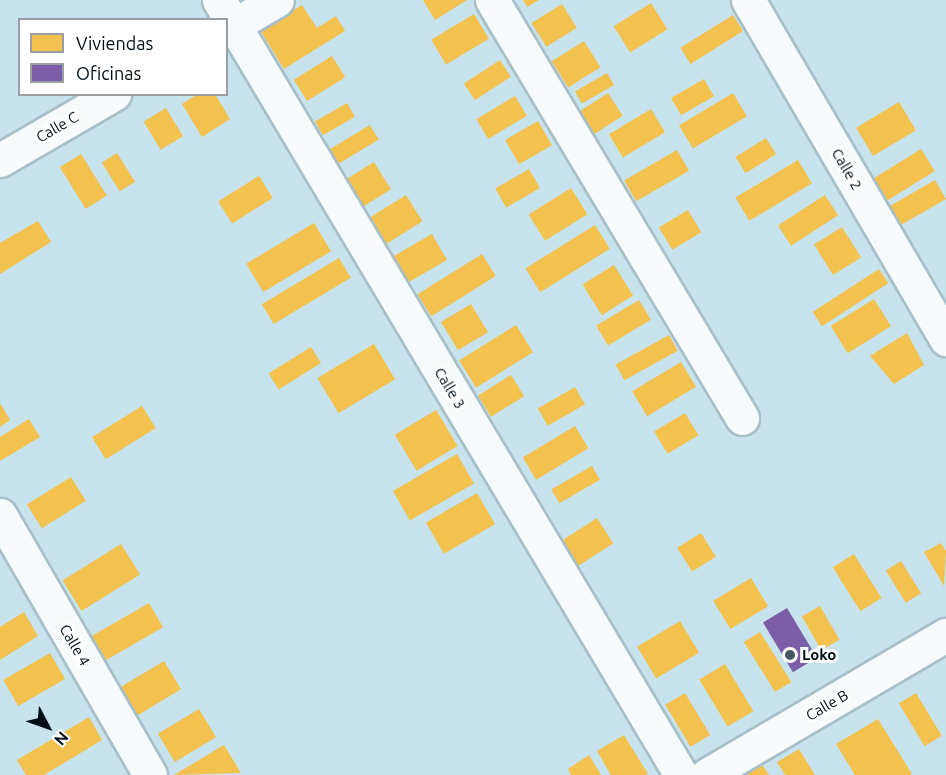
<!DOCTYPE html>
<style>
body{margin:0}
#map{position:relative;width:946px;height:775px;overflow:hidden;background:#c7e3ee;font-family:Ubuntu,sans-serif}
div>[style]{position:absolute}
[style*='--x']{left:calc(var(--x)*1px);top:calc(var(--y)*1px);width:calc(var(--w)*1px);rotate:calc(var(--a)*1deg)}
.homes>*{inset:0;background:#f2c14e;transform-origin:0 0}
.offices>*{inset:0;background:#7b5ea7;transform-origin:0 0}
.roads{filter:drop-shadow(2px 0 #a7bfc8) drop-shadow(-2px 0 #a7bfc8) drop-shadow(0 2px #a7bfc8) drop-shadow(0 -2px #a7bfc8)}
.street>*{height:33px;margin:-16.5px;padding:0 16.5px;transform-origin:16.5px;border-radius:16.5px;background:#f7fbfc}
.secondary>*{height:33px;margin:-16.5px;padding:0 16.5px;transform-origin:16.5px;border-radius:16.5px;background:#f7fbfc}
.dots>*{width:16px;height:16px;translate:-50% -50%;box-sizing:border-box;border:3px solid #fff;border-radius:50%}
span{translate:-50% -50%;white-space:nowrap;text-align:center;line-height:1.15;-webkit-text-stroke:6px #fff;paint-order:stroke}
.street-label{font-size:15px;color:#000e17}
.poi-label{font-size:15px;color:#000e17;font-weight:700}
.left{translate:0 -50%;text-align:left}
.legend{position:absolute;left:18px;top:18px;width:210px;height:78px;box-sizing:border-box;background:#fff;border:2px solid #999fa2;margin:0;padding:8px 10px;list-style:none;font-size:18px;color:#000e17}
.legend li{display:flex;align-items:center;gap:12px;height:30px}
.legend b{width:30px;border:2px solid #999fa2}
.north{position:absolute;left:18px;top:697px;width:60px;height:60px;-webkit-text-stroke:4px #fff;paint-order:stroke;rotate:131deg;font-size:16px;font-weight:700;line-height:24px;text-align:center;color:#000e17}
.north::after{content:'';display:block;margin:auto;width:21px;height:27px;background:#000e17;clip-path:polygon(50% 0,100% 100%,50% 72%,0 100%)}
</style>
<div id="map">
<div class="homes">
<i style="clip-path:polygon(423px 0,467px 0,435px 20px)"></i>
<i style="clip-path:polygon(523px 0,539px 0,527px 7px)"></i>
<i style="left:651px;top:3px;width:31px;height:44px;rotate:58deg"></i>
<i style="left:562px;top:4px;width:28px;height:36px;rotate:58deg"></i>
<i style="clip-path:polygon(302px 5px,317px 28px,336px 16px,345px 31px,284px 69px,260px 30px)"></i>
<i style="left:474px;top:14px;width:29px;height:50px;rotate:59deg"></i>
<i style="left:733px;top:15px;width:19px;height:62px;rotate:58deg"></i>
<i style="left:584px;top:41px;width:31px;height:38px;rotate:58deg"></i>
<i style="left:332px;top:56px;width:25px;height:45px;rotate:58deg"></i>
<i style="left:500px;top:60px;width:20px;height:43px;rotate:57deg"></i>
<i style="left:607px;top:73px;width:14px;height:37px;rotate:60deg"></i>
<i style="left:704px;top:79px;width:20px;height:38px;rotate:60deg"></i>
<i style="left:608px;top:93px;width:27px;height:36px;rotate:57deg"></i>
<i style="left:733px;top:93px;width:27px;height:63px;rotate:59deg"></i>
<i style="clip-path:polygon(198px 94px,215px 94px,230px 119px,202px 137px,182px 104px)"></i>
<i style="left:515px;top:96px;width:23px;height:45px;rotate:59deg"></i>
<i style="left:899px;top:102px;width:33px;height:50px;rotate:59deg"></i>
<i style="left:347px;top:103px;width:16px;height:37px;rotate:60deg"></i>
<i style="left:166px;top:108px;width:33px;height:26px;rotate:59deg"></i>
<i style="left:651px;top:109px;width:27px;height:49px;rotate:59deg"></i>
<i style="left:538px;top:121px;width:28px;height:38px;rotate:60deg"></i>
<i style="left:370px;top:125px;width:17px;height:47px;rotate:59deg"></i>
<i style="left:766px;top:138px;width:19px;height:36px;rotate:58deg"></i>
<i style="left:921px;top:149px;width:26px;height:61px;rotate:58deg"></i>
<i style="left:677px;top:150px;width:24px;height:61px;rotate:60deg"></i>
<i style="left:117px;top:153px;width:34px;height:18px;rotate:58deg"></i>
<i style="left:81px;top:154px;width:49px;height:25px;rotate:58deg"></i>
<i style="left:798px;top:160px;width:27px;height:73px;rotate:59deg"></i>
<i style="left:374px;top:162px;width:32px;height:34px;rotate:58deg"></i>
<i style="left:529px;top:169px;width:22px;height:39px;rotate:60deg"></i>
<i style="left:259px;top:176px;width:26px;height:48px;rotate:58deg"></i>
<i style="left:935px;top:180px;width:22px;height:55px;rotate:60deg"></i>
<i style="left:571px;top:188px;width:31px;height:50px;rotate:58deg"></i>
<i style="left:406px;top:195px;width:31px;height:45px;rotate:58deg"></i>
<i style="left:825px;top:195px;width:24px;height:56px;rotate:57deg"></i>
<i style="left:688px;top:210px;width:26px;height:34px;rotate:59deg"></i>
<i style="clip-path:polygon(38px 221px,51px 242px,0 274px,0 243px)"></i>
<i style="left:314px;top:223px;width:33px;height:79px;rotate:59deg"></i>
<i style="left:595px;top:225px;width:28px;height:82px;rotate:58deg"></i>
<i style="left:842px;top:227px;width:36px;height:33px;rotate:58deg"></i>
<i style="left:432px;top:234px;width:30px;height:46px;rotate:60deg"></i>
<i style="left:482px;top:254px;width:26px;height:76px;rotate:58deg"></i>
<i style="left:339px;top:258px;width:23px;height:90px;rotate:59deg"></i>
<i style="left:614px;top:265px;width:36px;height:37px;rotate:58deg"></i>
<i style="left:879px;top:269px;width:17px;height:79px;rotate:57deg"></i>
<i style="left:874px;top:299px;width:32px;height:51px;rotate:58deg"></i>
<i style="left:639px;top:300px;width:23px;height:50px;rotate:59deg"></i>
<i style="left:471px;top:304px;width:33px;height:35px;rotate:59deg"></i>
<i style="left:516px;top:325px;width:32px;height:67px;rotate:58deg"></i>
<i style="clip-path:polygon(907px 333px,924px 365px,894px 384px,870px 356px)"></i>
<i style="left:669px;top:335px;width:18px;height:61px;rotate:61deg"></i>
<i style="left:374px;top:344px;width:41px;height:66px;rotate:59deg"></i>
<i style="left:311px;top:347px;width:19px;height:50px;rotate:58deg"></i>
<i style="left:681px;top:362px;width:29px;height:57px;rotate:59deg"></i>
<i style="left:511px;top:375px;width:25px;height:39px;rotate:58deg"></i>
<i style="left:575px;top:387px;width:20px;height:43px;rotate:60deg"></i>
<i style="clip-path:polygon(0 403px,10px 420px,0 427px)"></i>
<i style="left:142px;top:406px;width:26px;height:59px;rotate:58deg"></i>
<i style="left:436px;top:410px;width:42px;height:48px;rotate:59deg"></i>
<i style="left:685px;top:413px;width:26px;height:36px;rotate:59deg"></i>
<i style="clip-path:polygon(29px 419px,40px 437px,0 461px,0 437px)"></i>
<i style="left:575px;top:426px;width:26px;height:61px;rotate:59deg"></i>
<i style="left:457px;top:454px;width:34px;height:74px;rotate:60deg"></i>
<i style="left:592px;top:466px;width:16px;height:47px;rotate:60deg"></i>
<i style="left:71px;top:477px;width:28px;height:52px;rotate:58deg"></i>
<i style="left:477px;top:493px;width:36px;height:59px;rotate:60deg"></i>
<i style="left:597px;top:518px;width:30px;height:42px;rotate:57deg"></i>
<i style="left:701px;top:533px;width:28px;height:28px;rotate:58deg"></i>
<i style="clip-path:polygon(941px 543px,946px 551px,944px 586px,924px 552px)"></i>
<i style="left:121px;top:544px;width:36px;height:69px;rotate:58deg"></i>
<i style="left:854px;top:554px;width:52px;height:25px;rotate:58deg"></i>
<i style="left:901px;top:561px;width:38px;height:18px;rotate:58deg"></i>
<i style="left:751px;top:578px;width:33px;height:44px;rotate:59deg"></i>
<i style="left:149px;top:603px;width:28px;height:66px;rotate:60deg"></i>
<i style="left:820px;top:606px;width:39px;height:21px;rotate:60deg"></i>
<i style="clip-path:polygon(24px 612px,38px 636px,0 660px,0 627px)"></i>
<i style="left:680px;top:621px;width:37px;height:50px;rotate:59deg"></i>
<i style="left:760px;top:632px;width:59px;height:19px;rotate:58deg"></i>
<i style="left:50px;top:653px;width:30px;height:54px;rotate:60deg"></i>
<i style="left:164px;top:661px;width:33px;height:52px;rotate:59deg"></i>
<i style="left:725px;top:664px;width:55px;height:30px;rotate:59deg"></i>
<i style="left:685px;top:693px;width:49px;height:23px;rotate:59deg"></i>
<i style="left:916px;top:693px;width:50px;height:20px;rotate:59deg"></i>
<i style="left:199px;top:709px;width:33px;height:48px;rotate:59deg"></i>
<i style="clip-path:polygon(89px 717px,102px 740px,44px 775px,26px 775px,17px 760px)"></i>
<i style="clip-path:polygon(878px 719px,912px 774px,910px 775px,855px 775px,836px 744px)"></i>
<i style="clip-path:polygon(624px 735px,648px 774px,645px 775px,611px 775px,597px 751px)"></i>
<i style="clip-path:polygon(224px 745px,241px 773px,174px 775px)"></i>
<i style="clip-path:polygon(799px 749px,815px 775px,785px 775px,777px 762px)"></i>
<i style="clip-path:polygon(589px 755px,601px 775px,571px 775px,568px 769px)"></i>
<i style="clip-path:polygon(761px 763px,769px 775px,742px 775px)"></i>
</div>
<div class="offices">
<i style="left:787px;top:608px;width:58px;height:28px;rotate:59deg"></i>
</div>
<div class="roads">
<div class="street">
<i style="--x:219;--y:0;--w:902;--a:59.2"></i>
<i style="--x:492;--y:0;--w:487;--a:59.1"></i>
<i style="--x:748;--y:0;--w:393;--a:59.7"></i>
<i style="--x:226;--y:30;--w:59;--a:-30.5"></i>
<i style="--x:0;--y:160;--w:132;--a:-30.1"></i>
<i style="--x:0;--y:515;--w:300;--a:60"></i>
</div>
<div class="secondary">
<i style="--x:707;--y:775;--w:277;--a:-30.4"></i>
</div>
</div>
<div class="dots">
<i style="left:790px;top:655px;background:#465962"></i>
</div>
<div class="street-label">
<span style="left:57px;top:127px;rotate:-30deg">Calle C</span>
<span style="left:847px;top:169px;rotate:60deg">Calle 2</span>
<span style="left:450px;top:388px;rotate:59deg">Calle 3</span>
<span style="left:75px;top:645px;rotate:60deg">Calle 4</span>
<span style="left:827px;top:705px;rotate:-30deg">Calle B</span>
</div>
<div class="poi-label">
<span class="left" style="left:802px;top:655px">Loko</span>
</div>
<ul class="legend">
<li><b style="height:16px;background:#f2c14e"></b>Viviendas</li>
<li><b style="height:16px;background:#7b5ea7"></b>Oficinas</li>
</ul>
<div class="north">N</div>
</div>
